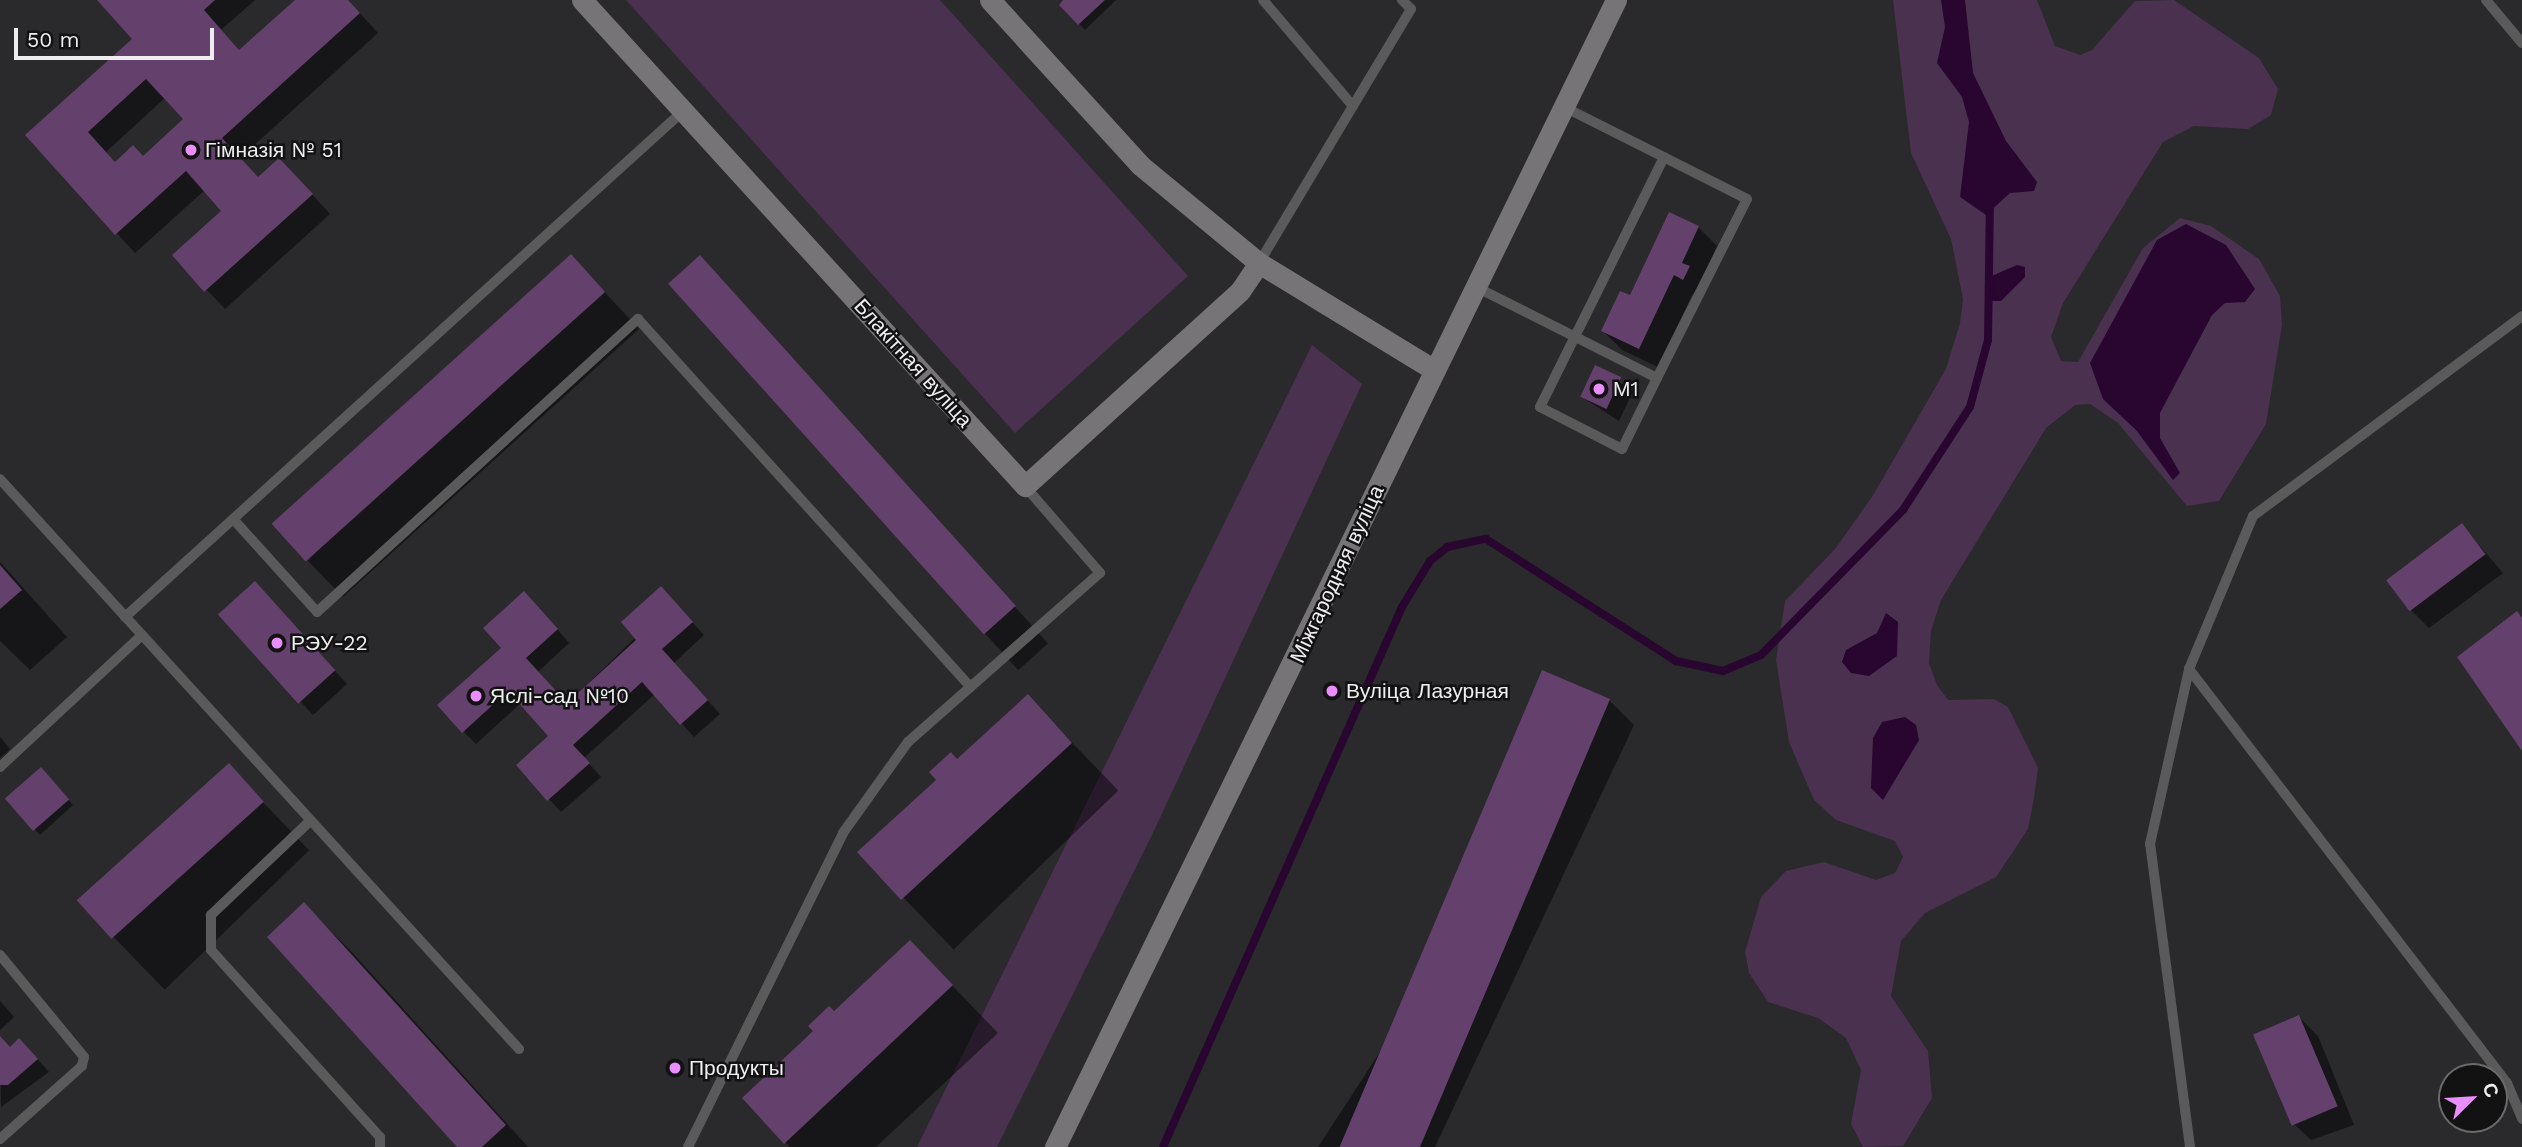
<!DOCTYPE html>
<meta charset="utf-8">
<style>
body{margin:0}
#map{position:relative;width:2522px;height:1147px;overflow:hidden;background:#2a292b;font-family:"Work Sans",sans-serif}
div>[style]{position:absolute}
[style*='--x']{left:calc(var(--x)*1px);top:calc(var(--y)*1px);width:calc(var(--w)*1px);rotate:calc(var(--a)*1deg)}
.green>*{inset:0;background:#4a3150}
.water>*{inset:0;background:#280630}
.shadow>*{inset:0;background:#0007;transform-origin:0 0}
.stream>*{height:8px;margin:-4px;padding:0 4px;transform-origin:4px;border-radius:4px;background:#280630}
.building>*{inset:0;background:#64406d;transform-origin:0 0}
.lane>*{height:10px;margin:-5px;padding:0 5px;transform-origin:5px;border-radius:5px;background:#5b5a5b}
.secondary>*{height:21px;margin:-10.5px;padding:0 10.5px;transform-origin:10.5px;border-radius:10.5px;background:#767476}
.dots>*{width:19px;height:19px;translate:-50% -50%;box-sizing:border-box;border:4px solid #131213;border-radius:50%}
span{translate:-50% -50%;white-space:nowrap;text-align:center;line-height:1.15;-webkit-text-stroke:5px #131213;paint-order:stroke}
.poi-label{font-size:21px;color:#eeedef}
.left{translate:0 -50%;text-align:left}
.street-label{font-size:21px;color:#eeedef}
.north{position:absolute;left:2438px;top:1063px;width:70px;height:70px;box-sizing:border-box;background:#131213;border:2px solid #6b6a6b;border-radius:50%;rotate:66deg;font-size:19px;font-weight:700;line-height:28px;text-align:center;color:#eeedef}
.north::after{content:'';display:block;margin:auto;width:24px;height:32px;background:#e88eff;clip-path:polygon(50% 0,100% 100%,50% 72%,0 100%)}
.scale{position:absolute;left:14px;top:28px;width:200px;height:32px;box-sizing:border-box;border:4px solid #eeedef;border-top:0;padding-left:9px;font-size:21px;line-height:24px;white-space:nowrap;color:#eeedef;-webkit-text-stroke:5px #131213;paint-order:stroke}
</style>
<div id="map">
<div class="green">
<i style="clip-path:polygon(626px 0,940px 0,1188px 276px,1015px 433px)"></i>
<i style="clip-path:polygon(1893px 0,2037px 0,2055px 46px,2080px 55px,2092px 50px,2135px 1px,2174px 0,2259px 58px,2278px 89px,2271px 115px,2248px 129px,2194px 126px,2163px 142px,2063px 303px,2051px 337px,2061px 361px,2078px 362px,2143px 248px,2180px 218px,2211px 226px,2259px 259px,2280px 296px,2282px 325px,2266px 424px,2219px 501px,2187px 506px,2118px 423px,2090px 404px,2075px 405px,2046px 428px,1941px 600px,1931px 631px,1929px 663px,1937px 685px,1948px 700px,1994px 699px,2008px 707px,2038px 768px,2034px 798px,2028px 829px,1996px 877px,1925px 913px,1901px 941px,1891px 996px,1928px 1051px,1932px 1098px,1903px 1146px,1863px 1147px,1851px 1124px,1861px 1070px,1846px 1038px,1818px 1018px,1768px 1002px,1749px 973px,1745px 952px,1761px 897px,1786px 871px,1824px 862px,1876px 880px,1895px 873px,1903px 857px,1895px 841px,1836px 820px,1814px 800px,1789px 742px,1776px 660px,1785px 601px,1835px 549px,1872px 497px,1946px 369px,1960px 323px,1963px 299px,1951px 239px,1911px 153px)"></i>
<i style="clip-path:polygon(1312px 345px,1362px 384px,1152px 835px,997px 1147px,917px 1147px)"></i>
</div>
<div class="water">
<i style="clip-path:polygon(1941px 0,1965px 0,1973px 73px,2006px 141px,2037px 182px,2034px 191px,2010px 193px,1986px 215px,1960px 197px,1969px 122px,1962px 97px,1937px 63px,1945px 27px)"></i>
<i style="clip-path:polygon(2186px 224px,2226px 245px,2255px 289px,2245px 302px,2225px 303px,2212px 315px,2160px 413px,2160px 438px,2180px 473px,2173px 480px,2137px 431px,2103px 399px,2090px 363px,2157px 240px)"></i>
<i style="clip-path:polygon(2017px 265px,2025px 267px,2025px 277px,2001px 301px,1990px 301px,1987px 278px)"></i>
<i style="clip-path:polygon(1886px 613px,1898px 622px,1897px 656px,1869px 676px,1851px 673px,1842px 662px,1846px 650px,1877px 633px)"></i>
<i style="clip-path:polygon(1905px 717px,1916px 725px,1919px 740px,1883px 800px,1871px 788px,1873px 738px,1882px 722px)"></i>
</div>
<div class="shadow">
<i style="clip-path:polygon(evenodd,99px 0,255px 0,221px 30px,240px 51px,298px 0,348px 0,378px 33px,240px 158px,259px 179px,298px 179px,330px 214px,225px 309px,174px 255px,224px 211px,205px 190px,135px 253px,27px 135px,135px 39px,99px 0,166px 97px,185px 119px,143px 158px,116px 163px,106px 152px,166px 97px)"></i>
<i style="clip-path:polygon(1066px 0,1116px 0,1085px 30px,1061px 5px)"></i>
<i style="clip-path:polygon(1698px 227px,1717px 246px,1701px 280px,1702px 298px,1693px 293px,1658px 367px,1622px 350px,1603px 331px)"></i>
<i style="clip-path:polygon(571px 256px,639px 329px,343px 597px,308px 561px)"></i>
<i style="left:700px;top:257px;width:520px;height:40px;rotate:48deg"></i>
<i style="clip-path:polygon(1596px 368px,1633px 391px,1619px 421px,1582px 397px)"></i>
<i style="clip-path:polygon(2462px 525px,2503px 573px,2429px 628px,2410px 609px)"></i>
<i style="clip-path:polygon(0 562px,67px 637px,30px 670px,0 641px)"></i>
<i style="clip-path:polygon(267px 596px,347px 684px,313px 715px,301px 702px)"></i>
<i style="clip-path:polygon(673px 601px,704px 635px,674px 663px,720px 714px,694px 737px,655px 694px,584px 758px,601px 777px,561px 812px,518px 765px,550px 736px,521px 703px,476px 744px,464px 732px,504px 648px,537px 606px,569px 643px,538px 672px,567px 704px)"></i>
<i style="left:1028px;top:697px;width:130px;height:229px;rotate:46deg"></i>
<i style="clip-path:polygon(1609px 700px,1634px 725px,1435px 1147px,1318px 1147px)"></i>
<i style="clip-path:polygon(0 737px,10px 749px,0 758px)"></i>
<i style="left:228px;top:766px;width:117px;height:201px;rotate:46deg"></i>
<i style="clip-path:polygon(47px 775px,73px 805px,40px 835px,8px 799px)"></i>
<i style="clip-path:polygon(304px 905px,351px 951px,528px 1147px,459px 1147px)"></i>
<i style="clip-path:polygon(910px 942px,998px 1033px,876px 1147px,790px 1147px,744px 1098px)"></i>
<i style="clip-path:polygon(0 1001px,14px 1017px,0 1030px)"></i>
<i style="clip-path:polygon(2299px 1017px,2318px 1036px,2354px 1125px,2311px 1140px,2291px 1121px)"></i>
<i style="clip-path:polygon(0 1036px,11px 1049px,32px 1053px,49px 1072px,1px 1107px)"></i>
</div>
<div class="stream">
<i style="--x:1163;--y:1147;--w:591;--a:-66.13"></i>
<i style="--x:1402;--y:607;--w:54;--a:-58.7"></i>
<i style="--x:1430;--y:561;--w:22;--a:-39"></i>
<i style="--x:1447;--y:547;--w:40;--a:-12"></i>
<i style="--x:1486;--y:539;--w:226;--a:32.7"></i>
<i style="--x:1676;--y:661;--w:48;--a:12"></i>
<i style="--x:1723;--y:671;--w:41;--a:-22.8"></i>
<i style="--x:1761;--y:655;--w:203;--a:-45.6"></i>
<i style="--x:1903;--y:510;--w:123;--a:-57"></i>
<i style="--x:1970;--y:407;--w:69;--a:-75"></i>
<i style="--x:1988;--y:340;--w:136;--a:-89.2"></i>
</div>
<div class="building">
<i style="clip-path:polygon(evenodd,97px 0,215px 0,204px 10px,239px 50px,295px 0,348px 0,360px 13px,222px 138px,258px 177px,279px 158px,313px 194px,204px 292px,172px 255px,221px 211px,186px 171px,115px 235px,25px 135px,132px 39px,97px 0,146px 79px,183px 119px,143px 156px,133px 145px,115px 162px,88px 132px,146px 79px)"></i>
<i style="clip-path:polygon(1063px 0,1105px 0,1078px 25px,1059px 5px)"></i>
<i style="clip-path:polygon(1669px 212px,1699px 226px,1682px 263px,1690px 266px,1683px 280px,1674px 275px,1639px 349px,1601px 331px,1620px 291px,1630px 295px)"></i>
<i style="left:571px;top:254px;width:51px;height:403px;rotate:48deg"></i>
<i style="left:700px;top:255px;width:472px;height:43px;rotate:48deg"></i>
<i style="left:1595px;top:365px;width:29px;height:35px;rotate:25deg"></i>
<i style="left:2462px;top:523px;width:39px;height:95px;rotate:53deg"></i>
<i style="clip-path:polygon(0 565px,22px 590px,0 609px)"></i>
<i style="left:255px;top:581px;width:120px;height:50px;rotate:48deg"></i>
<i style="clip-path:polygon(661px 586px,693px 622px,662px 649px,708px 700px,680px 725px,642px 682px,573px 745px,590px 763px,547px 801px,516px 765px,548px 736px,508px 691px,462px 733px,437px 705px,501px 648px,483px 628px,524px 591px,558px 629px,526px 658px,567px 703px,636px 640px,621px 622px)"></i>
<i style="clip-path:polygon(2517px 611px,2522px 618px,2522px 751px,2457px 657px)"></i>
<i style="left:1542px;top:670px;width:74px;height:528px;rotate:23deg"></i>
<i style="clip-path:polygon(1028px 694px,1072px 743px,901px 900px,857px 852px,936px 780px,929px 772px,951px 752px,957px 759px)"></i>
<i style="left:229px;top:763px;width:52px;height:205px;rotate:48deg"></i>
<i style="left:41px;top:767px;width:43px;height:48px;rotate:49deg"></i>
<i style="clip-path:polygon(304px 902px,506px 1125px,482px 1147px,457px 1147px,267px 937px)"></i>
<i style="clip-path:polygon(910px 940px,953px 985px,784px 1144px,742px 1098px,813px 1031px,808px 1026px,829px 1006px,834px 1011px)"></i>
<i style="left:2299px;top:1015px;width:99px;height:50px;rotate:67deg"></i>
<i style="clip-path:polygon(0 1036px,10px 1047px,19px 1038px,38px 1059px,8px 1085px,0 1085px)"></i>
</div>
<div class="lane">
<i style="--x:1263;--y:0;--w:139;--a:49.7"></i>
<i style="--x:2486;--y:0;--w:56;--a:50.1"></i>
<i style="--x:1259;--y:263;--w:296;--a:-59.1"></i>
<i style="--x:1411;--y:9;--w:13;--a:-135"></i>
<i style="--x:1478;--y:288;--w:200;--a:26.7"></i>
<i style="--x:1657;--y:378;--w:200;--a:-63.3"></i>
<i style="--x:1747;--y:199;--w:205;--a:-153.3"></i>
<i style="--x:1657;--y:378;--w:79;--a:116.2"></i>
<i style="--x:1622;--y:449;--w:92;--a:-152.9"></i>
<i style="--x:1540;--y:407;--w:279;--a:-63.6"></i>
<i style="--x:0;--y:479;--w:771;--a:47.68"></i>
<i style="--x:234;--y:520;--w:124;--a:47.9"></i>
<i style="--x:317;--y:612;--w:435;--a:-42.4"></i>
<i style="--x:638;--y:319;--w:496;--a:47.9"></i>
<i style="--x:125;--y:617;--w:753;--a:-42.2"></i>
<i style="--x:2189;--y:669;--w:522;--a:52.47"></i>
<i style="--x:2507;--y:1083;--w:39;--a:67"></i>
<i style="--x:0;--y:767;--w:194;--a:-42.9"></i>
<i style="--x:310;--y:821;--w:137;--a:136.5"></i>
<i style="--x:211;--y:915;--w:35;--a:90"></i>
<i style="--x:211;--y:950;--w:252;--a:47.9"></i>
<i style="--x:380;--y:1137;--w:10;--a:90"></i>
<i style="--x:0;--y:955;--w:132;--a:50.5"></i>
<i style="--x:84;--y:1057;--w:9;--a:103"></i>
<i style="--x:82;--y:1066;--w:110;--a:138.3"></i>
<i style="--x:688;--y:1147;--w:350;--a:-63.7"></i>
<i style="--x:843;--y:833;--w:112;--a:-54.5"></i>
<i style="--x:908;--y:742;--w:256;--a:-41.4"></i>
<i style="--x:1100;--y:573;--w:115;--a:-130.8"></i>
<i style="--x:2190;--y:1147;--w:306;--a:-97.5"></i>
<i style="--x:2150;--y:844;--w:179;--a:-77.4"></i>
<i style="--x:2189;--y:669;--w:166;--a:-67.3"></i>
<i style="--x:2253;--y:516;--w:335;--a:-36.6"></i>
</div>
<div class="secondary">
<i style="--x:582;--y:0;--w:658;--a:47.65"></i>
<i style="--x:1025;--y:486;--w:290;--a:-42.2"></i>
<i style="--x:1240;--y:291;--w:34;--a:-56"></i>
<i style="--x:990;--y:0;--w:223;--a:47.7"></i>
<i style="--x:1140;--y:165;--w:154;--a:39.5"></i>
<i style="--x:1259;--y:263;--w:205;--a:31.4"></i>
<i style="--x:1055;--y:1147;--w:1277;--a:-63.94"></i>
</div>
<div class="dots">
<i style="left:191px;top:150px;background:#e88eff"></i>
<i style="left:1599px;top:389px;background:#e88eff"></i>
<i style="left:277px;top:643px;background:#e88eff"></i>
<i style="left:1332px;top:691px;background:#e88eff"></i>
<i style="left:476px;top:696px;background:#e88eff"></i>
<i style="left:675px;top:1068px;background:#e88eff"></i>
</div>
<div class="poi-label">
<span class="left" style="left:205px;top:150px">Гімназія № 51</span>
<span class="left" style="left:1613px;top:389px">М1</span>
<span class="left" style="left:291px;top:643px">РЭУ-22</span>
<span class="left" style="left:1346px;top:691px">Вуліца Лазурная</span>
<span class="left" style="left:490px;top:696px">Яслі-сад №10</span>
<span class="left" style="left:689px;top:1068px">Продукты</span>
</div>
<div class="street-label">
<span style="left:913px;top:363px;rotate:48deg">Блакітная вуліца</span>
<span style="left:1337px;top:574px;rotate:-65deg">Міжгародняя вуліца</span>
</div>
<div class="north">С</div>
<div class="scale">50 m</div>
</div>
